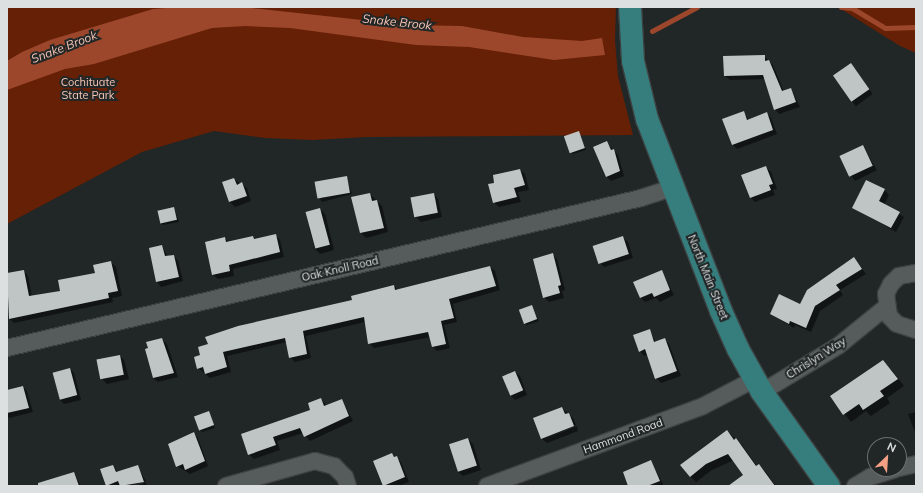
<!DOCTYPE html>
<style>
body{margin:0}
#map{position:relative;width:923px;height:493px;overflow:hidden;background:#212626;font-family:Mulish,sans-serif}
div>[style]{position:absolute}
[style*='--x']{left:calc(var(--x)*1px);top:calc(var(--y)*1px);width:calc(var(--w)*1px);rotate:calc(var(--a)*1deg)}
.green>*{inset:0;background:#662006}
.water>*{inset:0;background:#9c472b}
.shadow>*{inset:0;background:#0007;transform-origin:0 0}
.stream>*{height:5px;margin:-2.5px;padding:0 2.5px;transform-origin:2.5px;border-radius:2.5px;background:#9c472b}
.building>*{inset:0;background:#bfc5c5;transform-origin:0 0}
.roads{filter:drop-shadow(1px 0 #3d4141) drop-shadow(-1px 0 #3d4141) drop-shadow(0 1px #3d4141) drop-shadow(0 -1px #3d4141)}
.minor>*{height:16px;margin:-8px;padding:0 8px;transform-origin:8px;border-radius:8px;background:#565c5c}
.primary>*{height:22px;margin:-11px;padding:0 11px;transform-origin:11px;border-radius:11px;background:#367e7e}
span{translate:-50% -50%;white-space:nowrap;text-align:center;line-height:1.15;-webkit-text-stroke:4px #212626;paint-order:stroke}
.park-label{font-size:11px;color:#f6c5b5}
.street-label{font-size:11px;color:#dde0e0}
.water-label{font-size:12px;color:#f5c4b5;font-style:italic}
.frame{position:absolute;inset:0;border:8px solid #dde0e0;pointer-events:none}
.north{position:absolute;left:867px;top:437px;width:40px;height:40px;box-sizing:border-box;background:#212626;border:1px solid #6c7070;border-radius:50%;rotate:25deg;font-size:11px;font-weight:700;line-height:16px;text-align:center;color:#dde0e0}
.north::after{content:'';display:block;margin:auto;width:14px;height:18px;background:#f39f84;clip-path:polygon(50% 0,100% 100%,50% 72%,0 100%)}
</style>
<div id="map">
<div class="green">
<i style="clip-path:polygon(7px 7px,616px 7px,615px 40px,618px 76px,633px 135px,366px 137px,313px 140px,265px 138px,214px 131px,142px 152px,7px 224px)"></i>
<i style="clip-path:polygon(838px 7px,916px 7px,916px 53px,900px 46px)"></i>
</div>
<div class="water">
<i style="clip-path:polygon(179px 7px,243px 7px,408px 25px,462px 26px,523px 37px,582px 41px,602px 38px,605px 55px,554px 60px,469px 47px,416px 45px,290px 28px,245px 26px,212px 28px,94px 64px,65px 69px,7px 90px,7px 61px,22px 52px,50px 40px,153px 9px)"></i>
</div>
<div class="shadow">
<i style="clip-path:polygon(764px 56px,773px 65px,784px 92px,791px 89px,800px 107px,779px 114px,775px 109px,765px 79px,730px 80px,725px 76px)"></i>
<i style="left:851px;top:64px;width:37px;height:21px;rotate:54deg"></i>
<i style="clip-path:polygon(743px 112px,749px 120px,766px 113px,771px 118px,777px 134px,737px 149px,733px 145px)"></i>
<i style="clip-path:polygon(579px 132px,586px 150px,573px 154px,570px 152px)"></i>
<i style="clip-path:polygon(607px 143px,618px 155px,624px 176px,611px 181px,607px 177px,595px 148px)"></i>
<i style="clip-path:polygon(863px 147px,877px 170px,855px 181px,851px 176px)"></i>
<i style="clip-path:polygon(766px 167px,771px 172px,777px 189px,773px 190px,775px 195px,755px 202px,750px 197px)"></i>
<i style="clip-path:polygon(520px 170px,525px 174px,529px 190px,518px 192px,521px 202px,499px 207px,494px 202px,496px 183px)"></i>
<i style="clip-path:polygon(346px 177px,352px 194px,322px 202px,320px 199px)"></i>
<i style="clip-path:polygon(234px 179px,247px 188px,251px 201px,235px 207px,230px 202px,223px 182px)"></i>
<i style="clip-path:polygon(884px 190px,889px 195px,884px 205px,904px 217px,896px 232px,854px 208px)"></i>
<i style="clip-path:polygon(370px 194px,382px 206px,388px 232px,366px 238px,361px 233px,352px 198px)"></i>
<i style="clip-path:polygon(434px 194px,438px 199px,442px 217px,421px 222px,416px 217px)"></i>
<i style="clip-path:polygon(174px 208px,179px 222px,163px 225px,161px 223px)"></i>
<i style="clip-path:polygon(320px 209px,325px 214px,334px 250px,320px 254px,315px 249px,309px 228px)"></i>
<i style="clip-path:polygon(275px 235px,280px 240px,284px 257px,233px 269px,234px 276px,218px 279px,213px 275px,225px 238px,229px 242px)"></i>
<i style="clip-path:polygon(623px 237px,628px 242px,633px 258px,604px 267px,599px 262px)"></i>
<i style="clip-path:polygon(162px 246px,168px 257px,174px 256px,178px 261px,183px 281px,161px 287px,157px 282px)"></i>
<i style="clip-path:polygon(553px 255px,557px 259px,565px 290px,562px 291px,564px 298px,549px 302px,544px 297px)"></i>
<i style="clip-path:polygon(854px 258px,866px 274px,840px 290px,843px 295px,820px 311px,811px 332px,795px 325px,794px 328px,771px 314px,800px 306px)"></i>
<i style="clip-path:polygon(111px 262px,116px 267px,122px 296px,112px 298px,113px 302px,14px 323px,9px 318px,7px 274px,24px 271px,28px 276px,32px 297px,61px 291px,96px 274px)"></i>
<i style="clip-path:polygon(490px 267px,495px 271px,500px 290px,453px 304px,457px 322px,444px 325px,450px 348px,437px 351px,433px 347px,431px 337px,374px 348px,369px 343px,365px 322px,306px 336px,311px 358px,295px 362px,290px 357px,287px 342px,227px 356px,231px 372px,210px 378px,198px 368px,195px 358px,394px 286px,398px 290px)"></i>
<i style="clip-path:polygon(662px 272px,674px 295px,660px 302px,656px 298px,645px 302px,640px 297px)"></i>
<i style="clip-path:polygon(532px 306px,539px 321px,527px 325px,524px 323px)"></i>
<i style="clip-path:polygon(649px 331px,656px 342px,664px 339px,669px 344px,681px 376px,661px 383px,656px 378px,648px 355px,644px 356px,640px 351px)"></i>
<i style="clip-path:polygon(162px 339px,167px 344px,178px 377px,158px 382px,153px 378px)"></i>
<i style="clip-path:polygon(120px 356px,124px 360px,129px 379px,107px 384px,102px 379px)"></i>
<i style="clip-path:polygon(890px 368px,904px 386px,887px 398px,890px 403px,871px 416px,866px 411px,851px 422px,831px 397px)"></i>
<i style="clip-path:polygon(70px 369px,74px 373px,81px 400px,64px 404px,59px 399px)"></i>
<i style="clip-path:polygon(515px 372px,520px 376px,527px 395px,515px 400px,510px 395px,503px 376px)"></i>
<i style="clip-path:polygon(23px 387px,27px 391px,33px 412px,9px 418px,7px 416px,7px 391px)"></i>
<i style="clip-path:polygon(321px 399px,327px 406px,342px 400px,353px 421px,310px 441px,303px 433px,277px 441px,280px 450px,254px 459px,249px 454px,243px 435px,312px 410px)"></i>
<i style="clip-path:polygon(562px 408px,573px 418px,576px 425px,543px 440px,577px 426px,578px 431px,547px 443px,542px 439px,535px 419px)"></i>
<i style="clip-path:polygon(208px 412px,215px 428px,202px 432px,200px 430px)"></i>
<i style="clip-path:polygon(916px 412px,916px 435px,908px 414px)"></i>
<i style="clip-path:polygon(727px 431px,742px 445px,757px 466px,759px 465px,765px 471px,776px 486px,730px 486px,745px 475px,734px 460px,712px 470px,696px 482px,690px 476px)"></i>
<i style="clip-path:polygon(194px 434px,198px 438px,208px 466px,190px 474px,177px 466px)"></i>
<i style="clip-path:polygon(468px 439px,473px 444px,481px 470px,463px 476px,458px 472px)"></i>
<i style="clip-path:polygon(392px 454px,401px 462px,409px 482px,398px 486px,385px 486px)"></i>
<i style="clip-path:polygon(651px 461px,664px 486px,629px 486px)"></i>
<i style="clip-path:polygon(113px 466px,118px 472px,137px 466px,146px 481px,129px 486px,107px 486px)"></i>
<i style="clip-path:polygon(74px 473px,81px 486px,60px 486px)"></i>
<i style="clip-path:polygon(146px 482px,147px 486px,136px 486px)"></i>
</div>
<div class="stream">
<i style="--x:841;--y:7;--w:11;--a:5"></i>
<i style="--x:852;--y:8;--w:39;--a:31"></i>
<i style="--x:885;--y:28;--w:31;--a:-2"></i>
<i style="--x:652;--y:31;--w:51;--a:-28.1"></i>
</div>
<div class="building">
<i style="clip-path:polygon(765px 55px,765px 61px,769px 60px,782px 91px,791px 88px,796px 102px,774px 110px,763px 75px,724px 76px,723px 56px)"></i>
<i style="left:851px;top:63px;width:32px;height:22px;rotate:55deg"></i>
<i style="clip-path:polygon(744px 111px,747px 120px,767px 112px,773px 130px,732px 145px,722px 119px)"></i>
<i style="left:579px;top:131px;width:18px;height:16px;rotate:71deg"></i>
<i style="clip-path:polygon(607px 141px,611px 150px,614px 149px,620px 171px,606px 177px,593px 147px)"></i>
<i style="left:863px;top:145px;width:23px;height:26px;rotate:65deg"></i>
<i style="clip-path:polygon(766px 166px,773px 184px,769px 185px,771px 190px,750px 198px,741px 175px)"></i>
<i style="clip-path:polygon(520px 169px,525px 185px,514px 188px,517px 197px,493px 203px,488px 184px,494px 183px,493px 175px)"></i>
<i style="left:347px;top:176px;width:17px;height:33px;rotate:80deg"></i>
<i style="clip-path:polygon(234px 178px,237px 185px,242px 182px,247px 196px,229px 202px,222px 182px)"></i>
<i style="clip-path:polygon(866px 180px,885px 189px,879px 201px,900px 212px,891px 228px,852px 208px)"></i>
<i style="clip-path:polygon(370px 193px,372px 201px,377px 200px,384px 228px,360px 233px,351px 197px)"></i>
<i style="left:434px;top:193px;width:20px;height:24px;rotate:79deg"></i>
<i style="left:174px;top:207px;width:13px;height:17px;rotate:77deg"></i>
<i style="left:320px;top:208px;width:38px;height:15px;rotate:75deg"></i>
<i style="clip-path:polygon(276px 234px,280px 252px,229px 265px,230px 271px,212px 275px,205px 242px,225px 237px,226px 242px,253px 236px,254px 239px)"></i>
<i style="left:623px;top:236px;width:19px;height:32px;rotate:72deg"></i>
<i style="clip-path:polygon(162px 245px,165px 256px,174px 255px,179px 277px,156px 282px,149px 248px)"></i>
<i style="clip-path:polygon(553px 253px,561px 285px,558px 286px,560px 293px,543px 298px,533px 259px)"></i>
<i style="clip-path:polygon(854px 257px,862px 269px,836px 285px,840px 290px,815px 306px,806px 328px,790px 321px,789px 324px,770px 314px,779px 294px,800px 304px,807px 290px)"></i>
<i style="clip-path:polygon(111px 261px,118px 291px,108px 293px,109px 298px,9px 319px,7px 273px,24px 270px,29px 296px,60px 291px,58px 280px,95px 273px,93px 265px)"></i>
<i style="clip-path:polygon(490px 266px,496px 286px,449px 299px,454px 318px,441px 321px,446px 344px,432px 347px,428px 332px,368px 344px,364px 317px,303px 331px,307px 354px,289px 358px,285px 338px,223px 352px,227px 367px,205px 374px,203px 367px,197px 369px,194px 357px,200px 355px,198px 347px,208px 344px,205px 337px,238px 326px,352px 300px,351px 296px,394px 285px,395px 290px)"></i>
<i style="clip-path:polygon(662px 270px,670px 290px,654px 297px,652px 293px,640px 298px,633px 282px)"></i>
<i style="left:532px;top:305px;width:15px;height:14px;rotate:70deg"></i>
<i style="clip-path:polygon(650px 329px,654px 342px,665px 338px,677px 371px,655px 379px,645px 349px,639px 352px,633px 335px)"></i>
<i style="clip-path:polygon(162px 338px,174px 373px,153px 378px,145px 349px,148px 348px,146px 342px)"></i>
<i style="left:120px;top:355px;width:20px;height:24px;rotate:79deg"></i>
<i style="clip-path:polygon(883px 360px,898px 379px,880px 391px,884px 396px,863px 410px,859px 404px,843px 415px,830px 396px)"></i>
<i style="left:70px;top:368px;width:28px;height:18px;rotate:75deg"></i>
<i style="left:515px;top:371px;width:21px;height:14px;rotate:67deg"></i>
<i style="clip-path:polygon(23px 386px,29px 408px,7px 413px,7px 390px)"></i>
<i style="clip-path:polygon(321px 398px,324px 406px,342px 399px,349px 416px,304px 437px,300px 428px,273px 437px,276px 445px,248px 455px,241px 434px,310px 410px,308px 403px)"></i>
<i style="clip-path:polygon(562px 407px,565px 414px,569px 413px,574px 426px,541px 439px,533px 418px)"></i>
<i style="left:209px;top:411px;width:15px;height:16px;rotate:70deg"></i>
<i style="clip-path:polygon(727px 430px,734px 440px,736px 438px,756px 466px,759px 464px,775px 486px,728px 486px,743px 475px,728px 454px,706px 464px,690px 477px,680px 465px)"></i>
<i style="clip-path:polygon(194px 432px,205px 461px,185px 470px,183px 464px,176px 467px,168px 444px)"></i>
<i style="left:468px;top:438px;width:29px;height:20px;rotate:72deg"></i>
<i style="clip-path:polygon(392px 453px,394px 457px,397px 456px,405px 477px,383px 486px,373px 461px)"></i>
<i style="clip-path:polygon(651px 460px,660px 481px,647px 486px,628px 486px,623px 472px)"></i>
<i style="clip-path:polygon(113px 465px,116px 472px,138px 465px,144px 482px,120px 486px,118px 481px,106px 486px,100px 469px)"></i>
<i style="clip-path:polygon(74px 472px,79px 486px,38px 486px,38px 483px)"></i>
</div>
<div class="roads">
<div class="minor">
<i style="--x:916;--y:273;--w:17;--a:170"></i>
<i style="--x:899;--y:276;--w:11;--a:135"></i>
<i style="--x:891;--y:284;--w:11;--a:117"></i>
<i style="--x:886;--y:294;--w:22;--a:82"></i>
<i style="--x:889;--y:316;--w:11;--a:45"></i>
<i style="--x:897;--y:324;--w:20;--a:18"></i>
<i style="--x:7;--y:348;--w:652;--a:-13.31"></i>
<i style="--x:641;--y:198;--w:33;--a:-18"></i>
<i style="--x:762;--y:392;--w:89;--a:-31.2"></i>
<i style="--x:838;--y:346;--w:62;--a:-39.1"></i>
<i style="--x:899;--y:468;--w:17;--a:-13"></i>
<i style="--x:226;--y:486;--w:92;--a:-15.7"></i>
<i style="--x:315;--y:461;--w:20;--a:15"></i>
<i style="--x:334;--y:466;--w:16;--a:45"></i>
<i style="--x:345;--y:477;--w:9;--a:72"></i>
<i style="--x:487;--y:486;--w:230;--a:-20.3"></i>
<i style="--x:703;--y:406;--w:59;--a:-27.4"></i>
<i style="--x:855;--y:486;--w:17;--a:-31"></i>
<i style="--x:870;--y:477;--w:27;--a:-17"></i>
</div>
<div class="primary">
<i style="--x:630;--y:7;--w:54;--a:86.8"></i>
<i style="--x:633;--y:61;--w:60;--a:76.4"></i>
<i style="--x:647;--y:119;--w:206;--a:68.9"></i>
<i style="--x:721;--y:311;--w:42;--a:65.9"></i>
<i style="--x:738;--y:349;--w:49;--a:60.8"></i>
<i style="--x:762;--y:392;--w:115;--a:54.5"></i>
</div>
</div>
<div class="park-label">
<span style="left:88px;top:89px">Cochituate<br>State Park</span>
</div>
<div class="street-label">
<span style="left:340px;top:269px;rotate:-13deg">Oak Knoll Road</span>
<span style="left:708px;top:277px;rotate:68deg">North Main Street</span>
<span style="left:816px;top:358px;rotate:-32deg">Chrislyn Way</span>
<span style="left:623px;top:436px;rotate:-20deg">Hammond Road</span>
</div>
<div class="water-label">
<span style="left:397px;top:22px;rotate:6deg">Snake Brook</span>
<span style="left:64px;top:47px;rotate:-21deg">Snake Brook</span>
</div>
<div class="frame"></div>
<div class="north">N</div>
</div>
